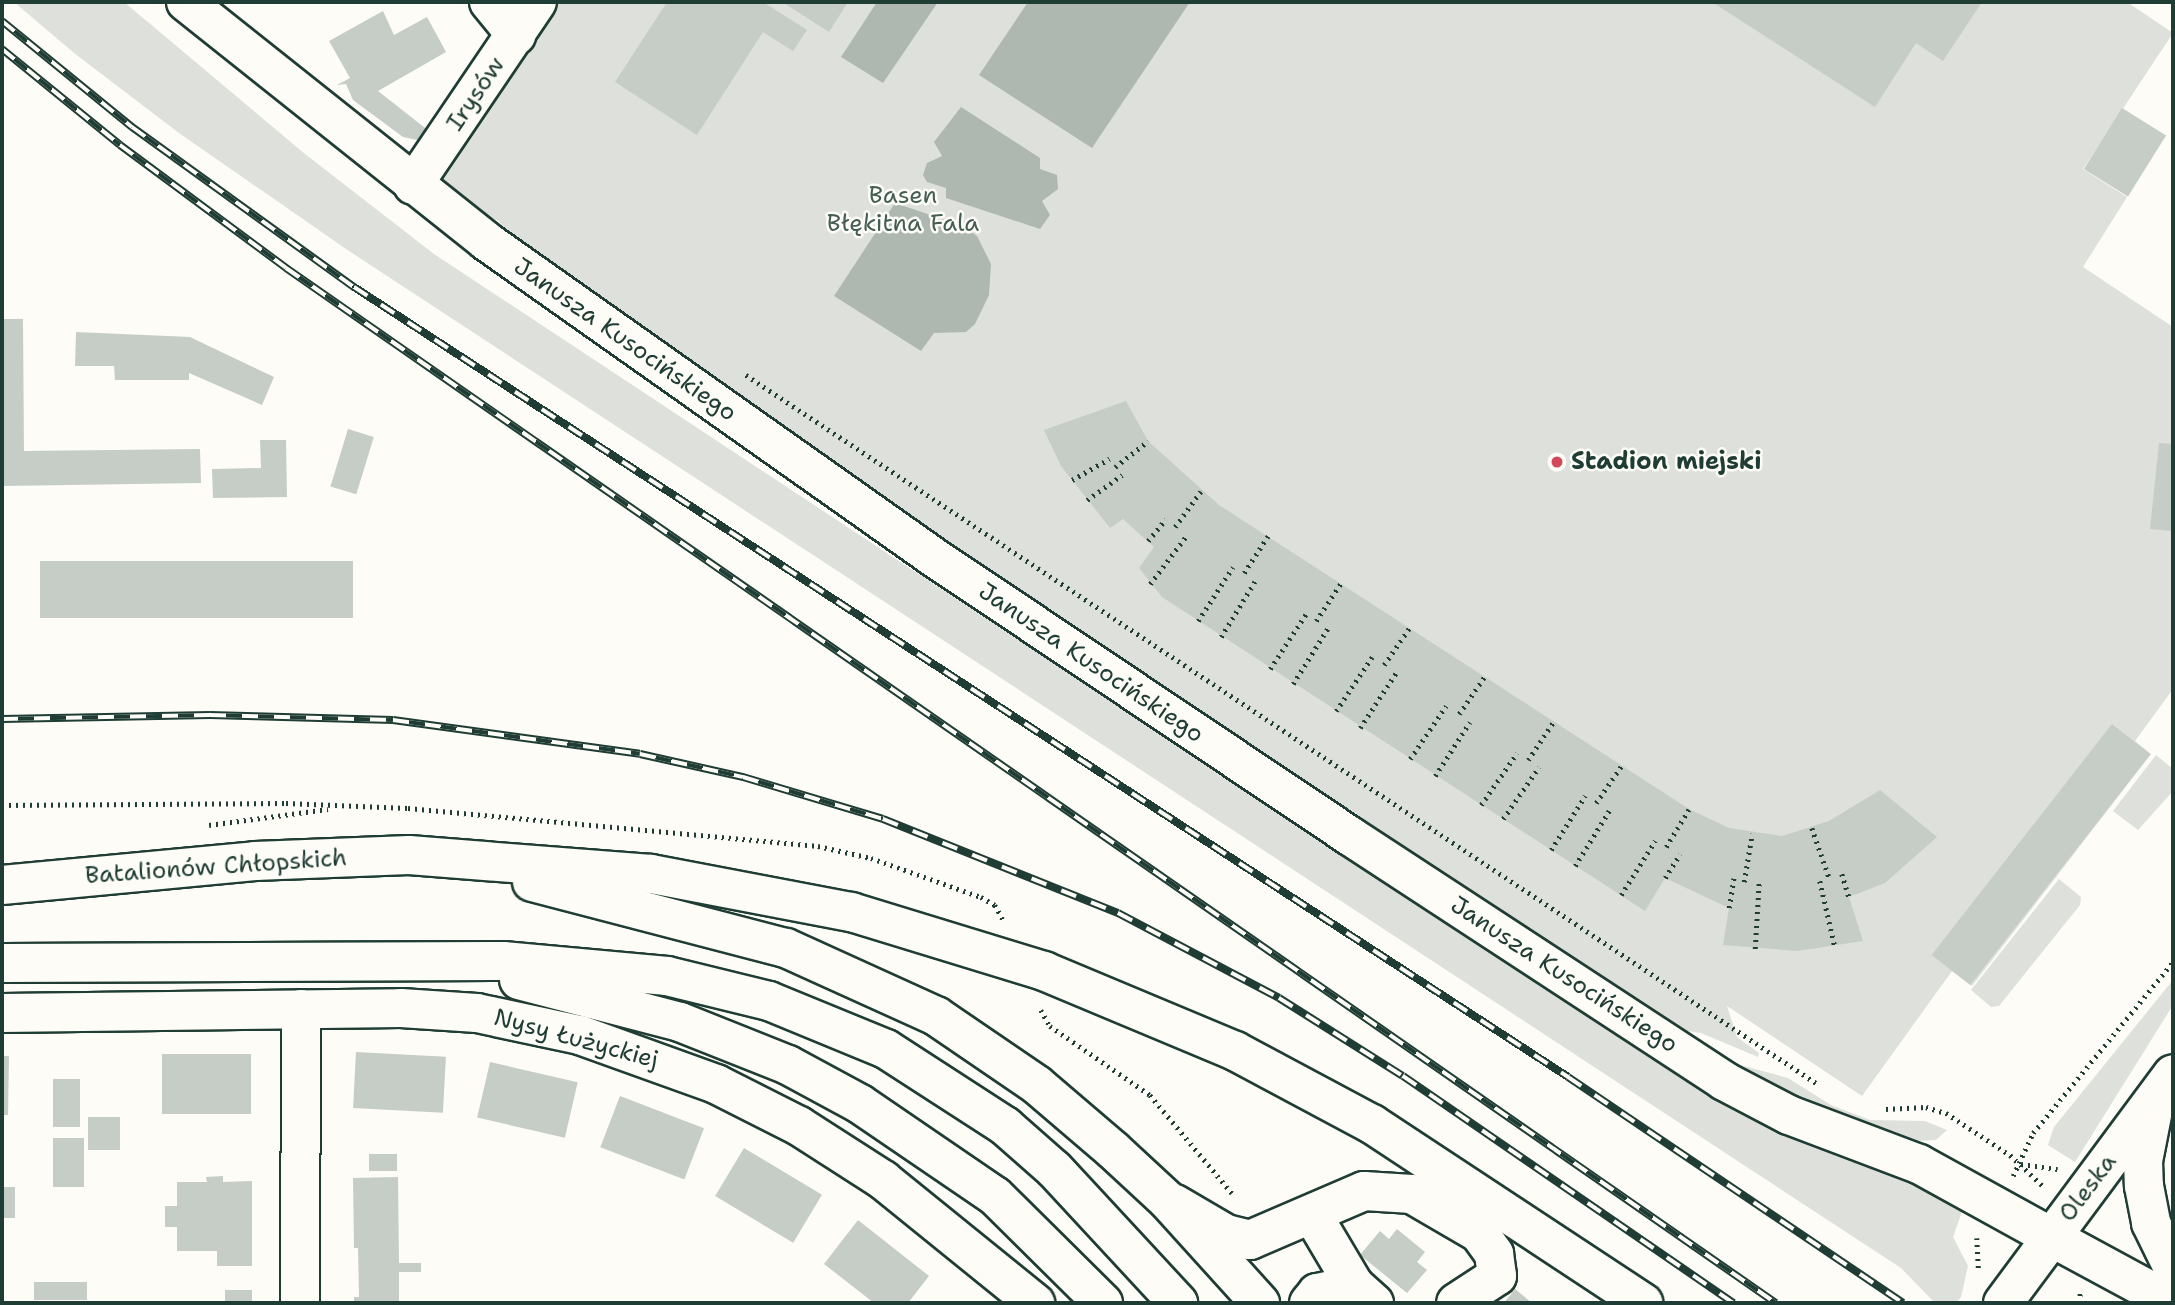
<!DOCTYPE html>
<meta charset="utf-8">
<style>
body{margin:0}
#map{position:relative;width:2175px;height:1305px;overflow:hidden;background:#fdfcf7;font-family:"Shantell Sans",sans-serif}
div>[style]{position:absolute}
[style*='--x']{left:calc(var(--x)*1px);top:calc(var(--y)*1px);width:calc(var(--w)*1px);rotate:calc(var(--a)*1deg)}
.green>*{inset:0;background:#dde0db}
.water>*{inset:0;background:#aeb8b1}
.building>*{inset:0;background:#c6cdc7;transform-origin:0 0}
.path>*{height:4.5px;margin-top:-2.25px;transform-origin:0;background:repeating-linear-gradient(90deg,#1f3d34 0 2px,transparent 0 7px)}
.roads{filter:drop-shadow(2px 0 #1f3d34) drop-shadow(-2px 0 #1f3d34) drop-shadow(0 2px #1f3d34) drop-shadow(0 -2px #1f3d34)}
.minor>*{height:38px;margin:-19px;padding:0 19px;transform-origin:19px;border-radius:19px;background:#fdfcf7}
.major>*{height:38px;margin:-19px;padding:0 19px;transform-origin:19px;border-radius:19px;background:#fdfcf7}
.rail>*{height:8px;margin-top:-4px;transform-origin:0;background:repeating-linear-gradient(90deg,#fdfcf7 0 16px,#1f3d34 0 32px);box-sizing:border-box;border-block:2px solid #1f3d34}
.dots>*{width:19px;height:19px;translate:-50% -50%;box-sizing:border-box;border:4px solid #fdfcf7;border-radius:50%}
span{translate:-50% -50%;white-space:nowrap;text-align:center;line-height:1.15;-webkit-text-stroke:5px #fdfcf7;paint-order:stroke}
.street-label{font-size:24px;color:#1f3d34}
.park-label{font-size:24px;color:#455e55}
.poi-label{font-size:24px;color:#1f3d34;font-weight:700}
.left{translate:0 -50%;text-align:left}
.frame{position:absolute;inset:0;border:4px solid #1f3d34;pointer-events:none}
</style>
<div id="map">
<div class="green">
<i style="clip-path:polygon(14px 2px,124px 2px,305px 154px,434px 254px,1709px 1096px,1785px 1134px,1913px 1182px,1963px 1209px,1953px 1237px,1968px 1266px,1961px 1297px,1956px 1303px,1935px 1303px,1901px 1268px,346px 249px,179px 133px,74px 53px)"></i>
<i style="clip-path:polygon(489px 2px,2127px 2px,2173px 33px,2083px 169px,2127px 197px,2083px 267px,2173px 327px,2173px 689px,2135px 741px,2151px 754px,1972px 986px,1952px 971px,1862px 1096px,1727px 1006px,1737px 1037px,1759px 1053px,1758px 1057px,1701px 1033px,1678px 1030px,900px 514px,674px 355px,506px 231px,499px 221px,413px 185px,496px 66px)"></i>
<i style="clip-path:polygon(2156px 755px,2173px 769px,2173px 791px,2138px 830px,2113px 811px)"></i>
<i style="clip-path:polygon(2059px 879px,2081px 897px,2080px 905px,1999px 1006px,1991px 1007px,1971px 990px)"></i>
<i style="clip-path:polygon(2173px 980px,2173px 1005px,2075px 1162px,2048px 1145px,2054px 1127px)"></i>
<i style="clip-path:polygon(1726px 1061px,1788px 1078px,1831px 1105px,1870px 1120px,1925px 1121px,1947px 1130px,1936px 1140px,1915px 1141px,1785px 1092px)"></i>
</div>
<div class="water">
<i style="clip-path:polygon(877px 2px,938px 2px,883px 83px,841px 57px)"></i>
<i style="clip-path:polygon(1028px 2px,1190px 2px,1092px 148px,979px 75px)"></i>
<i style="clip-path:polygon(961px 107px,1040px 158px,1040px 169px,1057px 175px,1058px 189px,1042px 201px,1050px 215px,1040px 229px,946px 198px,946px 188px,927px 182px,923px 175px,927px 163px,942px 156px,934px 142px)"></i>
<i style="clip-path:polygon(895px 203px,963px 226px,977px 236px,991px 264px,989px 295px,975px 324px,966px 332px,934px 333px,921px 351px,834px 296px)"></i>
</div>
<div class="building">
<i style="clip-path:polygon(667px 2px,763px 2px,807px 30px,793px 51px,763px 32px,697px 135px,615px 82px)"></i>
<i style="clip-path:polygon(782px 2px,848px 2px,829px 32px)"></i>
<i style="clip-path:polygon(1712px 2px,1982px 2px,1943px 61px,1916px 43px,1875px 107px)"></i>
<i style="clip-path:polygon(383px 11px,394px 35px,427px 17px,446px 52px,378px 91px,434px 135px,422px 141px,403px 137px,353px 100px,346px 84px,337px 85px,350px 78px,329px 41px)"></i>
<i style="left:2122px;top:108px;width:52px;height:72px;rotate:32deg"></i>
<i style="clip-path:polygon(2px 319px,23px 319px,24px 451px,200px 449px,201px 483px,2px 486px)"></i>
<i style="clip-path:polygon(76px 332px,190px 337px,274px 377px,262px 405px,189px 373px,189px 380px,115px 380px,114px 366px,75px 366px)"></i>
<i style="clip-path:polygon(1126px 401px,1148px 441px,1219px 505px,1689px 809px,1729px 828px,1782px 836px,1829px 821px,1880px 790px,1937px 837px,1885px 883px,1849px 897px,1863px 941px,1797px 951px,1723px 945px,1729px 908px,1665px 878px,1645px 911px,1162px 597px,1139px 568px,1154px 547px,1123px 519px,1110px 528px,1061px 466px,1044px 430px)"></i>
<i style="left:348px;top:429px;width:27px;height:60px;rotate:17deg"></i>
<i style="clip-path:polygon(260px 440px,286px 440px,287px 497px,213px 498px,212px 469px,261px 468px)"></i>
<i style="clip-path:polygon(2159px 443px,2173px 444px,2173px 531px,2150px 529px)"></i>
<i style="left:353px;top:561px;width:57px;height:313px;rotate:90deg"></i>
<i style="left:2112px;top:724px;width:49px;height:293px;rotate:38deg"></i>
<i style="left:356px;top:1052px;width:90px;height:56px;rotate:3deg"></i>
<i style="left:162px;top:1054px;width:89px;height:60px"></i>
<i style="clip-path:polygon(2px 1056px,9px 1056px,8px 1115px,2px 1115px)"></i>
<i style="left:490px;top:1062px;width:90px;height:57px;rotate:13deg"></i>
<i style="left:53px;top:1079px;width:27px;height:48px"></i>
<i style="left:620px;top:1096px;width:90px;height:55px;rotate:21deg"></i>
<i style="left:88px;top:1117px;width:32px;height:33px"></i>
<i style="left:53px;top:1138px;width:31px;height:49px"></i>
<i style="left:744px;top:1148px;width:91px;height:56px;rotate:31deg"></i>
<i style="left:369px;top:1154px;width:28px;height:17px"></i>
<i style="clip-path:polygon(223px 1176px,223px 1182px,252px 1181px,252px 1266px,217px 1266px,217px 1251px,177px 1251px,177px 1227px,165px 1227px,165px 1206px,177px 1206px,177px 1182px,207px 1182px,206px 1177px)"></i>
<i style="clip-path:polygon(398px 1177px,399px 1263px,421px 1263px,421px 1272px,399px 1272px,399px 1303px,354px 1303px,354px 1297px,359px 1297px,358px 1248px,354px 1248px,353px 1178px)"></i>
<i style="left:2px;top:1187px;width:13px;height:31px"></i>
<i style="clip-path:polygon(858px 1220px,929px 1276px,908px 1303px,874px 1303px,824px 1264px)"></i>
<i style="clip-path:polygon(1397px 1229px,1425px 1252px,1417px 1262px,1427px 1270px,1407px 1293px,1360px 1255px,1380px 1231px,1389px 1239px)"></i>
<i style="left:34px;top:1282px;width:53px;height:18px"></i>
<i style="clip-path:polygon(1515px 1289px,1532px 1303px,1504px 1303px)"></i>
<i style="left:225px;top:1290px;width:27px;height:13px"></i>
</div>
<div class="path">
<i style="--x:746;--y:375;--w:1283;--a:33.49"></i>
<i style="--x:1115;--y:467;--w:42;--a:-38.2"></i>
<i style="--x:1072;--y:480;--w:43;--a:-29.6"></i>
<i style="--x:1087;--y:500;--w:43;--a:-35.5"></i>
<i style="--x:1175;--y:527;--w:44;--a:-54.2"></i>
<i style="--x:1148;--y:541;--w:28;--a:-51"></i>
<i style="--x:1244;--y:573;--w:44;--a:-57"></i>
<i style="--x:1150;--y:584;--w:61;--a:-52.9"></i>
<i style="--x:1198;--y:621;--w:64;--a:-57.1"></i>
<i style="--x:1316;--y:621;--w:45;--a:-56.7"></i>
<i style="--x:1221;--y:637;--w:66;--a:-58.7"></i>
<i style="--x:1384;--y:665;--w:46;--a:-55.6"></i>
<i style="--x:1270;--y:669;--w:66;--a:-56.8"></i>
<i style="--x:1293;--y:684;--w:66;--a:-58"></i>
<i style="--x:1336;--y:711;--w:65;--a:-56.3"></i>
<i style="--x:1459;--y:714;--w:46;--a:-55.6"></i>
<i style="--x:1360;--y:728;--w:66;--a:-56.8"></i>
<i style="--x:1410;--y:759;--w:64;--a:-55.8"></i>
<i style="--x:1528;--y:760;--w:47;--a:-56.3"></i>
<i style="--x:1435;--y:776;--w:64;--a:-57.1"></i>
<i style="--x:1596;--y:803;--w:46;--a:-55.6"></i>
<i style="--x:2;--y:805;--w:284;--a:-0.4"></i>
<i style="--x:286;--y:803;--w:122;--a:2.3"></i>
<i style="--x:408;--y:808;--w:412;--a:5.3"></i>
<i style="--x:818;--y:846;--w:54;--a:12.8"></i>
<i style="--x:871;--y:858;--w:117;--a:19.5"></i>
<i style="--x:981;--y:897;--w:16;--a:30"></i>
<i style="--x:995;--y:905;--w:18;--a:61"></i>
<i style="--x:1481;--y:805;--w:63;--a:-55.3"></i>
<i style="--x:1503;--y:819;--w:63;--a:-55.3"></i>
<i style="--x:209;--y:825;--w:120;--a:-7.7"></i>
<i style="--x:1812;--y:828;--w:55;--a:70.9"></i>
<i style="--x:1666;--y:847;--w:44;--a:-58.8"></i>
<i style="--x:1551;--y:850;--w:64;--a:-57.8"></i>
<i style="--x:1575;--y:866;--w:65;--a:-58.3"></i>
<i style="--x:1842;--y:874;--w:24;--a:73"></i>
<i style="--x:1665;--y:878;--w:28;--a:-58"></i>
<i style="--x:1820;--y:881;--w:68;--a:77.2"></i>
<i style="--x:1744;--y:882;--w:49;--a:-80.5"></i>
<i style="--x:1621;--y:895;--w:64;--a:-57.8"></i>
<i style="--x:1729;--y:908;--w:30;--a:-81"></i>
<i style="--x:1755;--y:949;--w:67;--a:-86.6"></i>
<i style="--x:1041;--y:1010;--w:18;--a:61"></i>
<i style="--x:1050;--y:1026;--w:121;--a:34.6"></i>
<i style="--x:1150;--y:1095;--w:128;--a:50.1"></i>
<i style="--x:1886;--y:1109;--w:40;--a:-2.9"></i>
<i style="--x:1926;--y:1107;--w:21;--a:17"></i>
<i style="--x:1946;--y:1113;--w:77;--a:33.3"></i>
<i style="--x:2010;--y:1155;--w:45;--a:43.2"></i>
<i style="--x:2021;--y:1164;--w:37;--a:8"></i>
<i style="--x:2013;--y:1176;--w:47;--a:-65.1"></i>
<i style="--x:2033;--y:1133;--w:221;--a:-50.7"></i>
<i style="--x:1977;--y:1238;--w:33;--a:87"></i>
<i style="--x:2079;--y:1303;--w:10;--a:-84"></i>
</div>
<div class="roads">
<div class="minor">
<i style="--x:186;--y:2;--w:384;--a:38.5"></i>
<i style="--x:486;--y:241;--w:546;--a:35.23"></i>
<i style="--x:932;--y:556;--w:503;--a:33.82"></i>
<i style="--x:1350;--y:836;--w:447;--a:33.2"></i>
<i style="--x:1724;--y:1081;--w:73;--a:27.6"></i>
<i style="--x:1789;--y:1115;--w:139;--a:20.7"></i>
<i style="--x:1919;--y:1164;--w:151;--a:28.9"></i>
<i style="--x:489;--y:2;--w:43;--a:50.7"></i>
<i style="--x:413;--y:185;--w:221;--a:-55.9"></i>
<i style="--x:2;--y:1013;--w:399;--a:-0.7"></i>
<i style="--x:401;--y:1008;--w:76;--a:3.8"></i>
<i style="--x:477;--y:1013;--w:105;--a:12.1"></i>
<i style="--x:580;--y:1035;--w:145;--a:19.8"></i>
<i style="--x:716;--y:1084;--w:93;--a:26.8"></i>
<i style="--x:799;--y:1126;--w:100;--a:32.7"></i>
<i style="--x:883;--y:1180;--w:196;--a:39"></i>
<i style="--x:1175;--y:1204;--w:59;--a:30.5"></i>
<i style="--x:1226;--y:1234;--w:25;--a:14"></i>
<i style="--x:1250;--y:1240;--w:124;--a:-23.3"></i>
<i style="--x:1364;--y:1191;--w:48;--a:3.6"></i>
<i style="--x:1412;--y:1194;--w:78;--a:30.2"></i>
<i style="--x:1479;--y:1233;--w:26;--a:54"></i>
<i style="--x:1494;--y:1254;--w:22;--a:82"></i>
<i style="--x:1497;--y:1276;--w:49;--a:146.6"></i>
<i style="--x:1313;--y:1216;--w:80;--a:59.3"></i>
<i style="--x:1354;--y:1285;--w:27;--a:42"></i>
<i style="--x:300;--y:1303;--w:294;--a:-89.8"></i>
<i style="--x:1309;--y:1303;--w:13;--a:-51"></i>
<i style="--x:1317;--y:1293;--w:38;--a:-12"></i>
</div>
<div class="major">
<i style="--x:532;--y:882;--w:262;--a:14.6"></i>
<i style="--x:786;--y:948;--w:165;--a:24.4"></i>
<i style="--x:936;--y:1016;--w:122;--a:34.3"></i>
<i style="--x:1037;--y:1085;--w:100;--a:40.5"></i>
<i style="--x:1113;--y:1150;--w:74;--a:42.8"></i>
<i style="--x:1167;--y:1200;--w:139;--a:47.9"></i>
<i style="--x:2;--y:885;--w:254;--a:-5.4"></i>
<i style="--x:255;--y:861;--w:154;--a:-2.2"></i>
<i style="--x:409;--y:855;--w:243;--a:4.5"></i>
<i style="--x:651;--y:874;--w:204;--a:10.8"></i>
<i style="--x:851;--y:912;--w:202;--a:17"></i>
<i style="--x:1044;--y:971;--w:207;--a:22.7"></i>
<i style="--x:1235;--y:1051;--w:155;--a:28.1"></i>
<i style="--x:1372;--y:1124;--w:325;--a:33.4"></i>
<i style="--x:2;--y:963;--w:501;--a:-0.23"></i>
<i style="--x:503;--y:961;--w:165;--a:5.2"></i>
<i style="--x:667;--y:976;--w:105;--a:13.8"></i>
<i style="--x:769;--y:1001;--w:126;--a:22.3"></i>
<i style="--x:886;--y:1049;--w:142;--a:32.9"></i>
<i style="--x:1005;--y:1126;--w:65;--a:41.3"></i>
<i style="--x:1054;--y:1169;--w:183;--a:47.2"></i>
<i style="--x:519;--y:980;--w:166;--a:14.6"></i>
<i style="--x:680;--y:1022;--w:116;--a:21.7"></i>
<i style="--x:788;--y:1065;--w:82;--a:28.4"></i>
<i style="--x:860;--y:1104;--w:163;--a:34.3"></i>
<i style="--x:995;--y:1196;--w:152;--a:44.7"></i>
<i style="--x:2153;--y:1110;--w:52;--a:101.1"></i>
<i style="--x:2143;--y:1161;--w:25;--a:88"></i>
<i style="--x:2144;--y:1186;--w:38;--a:79"></i>
<i style="--x:2151;--y:1223;--w:50;--a:63.9"></i>
<i style="--x:2051;--y:1237;--w:139;--a:28.4"></i>
<i style="--x:2003;--y:1303;--w:285;--a:-53.4"></i>
</div>
</div>
<div class="rail">
<i style="--x:2;--y:21;--w:168;--a:39.2"></i>
<i style="--x:132;--y:127;--w:274;--a:35.8"></i>
<i style="--x:354;--y:287;--w:1448;--a:33.05"></i>
<i style="--x:1568;--y:1077;--w:404;--a:34"></i>
<i style="--x:2;--y:49;--w:152;--a:39.1"></i>
<i style="--x:120;--y:145;--w:207;--a:36.5"></i>
<i style="--x:286;--y:268;--w:1814;--a:34.79"></i>
<i style="--x:2;--y:719;--w:208;--a:-1.1"></i>
<i style="--x:210;--y:715;--w:183;--a:1.6"></i>
<i style="--x:393;--y:720;--w:249;--a:7.8"></i>
<i style="--x:640;--y:754;--w:106;--a:12.6"></i>
<i style="--x:743;--y:777;--w:146;--a:16.7"></i>
<i style="--x:883;--y:819;--w:253;--a:21.8"></i>
<i style="--x:1118;--y:913;--w:182;--a:27.8"></i>
<i style="--x:1279;--y:998;--w:146;--a:32.2"></i>
<i style="--x:1403;--y:1076;--w:401;--a:34.5"></i>
</div>
<div class="dots">
<i style="left:1557px;top:462px;background:#d1495b"></i>
</div>
<div class="street-label">
<span style="left:476px;top:94px;rotate:-56deg">Irysów</span>
<span style="left:625px;top:340px;rotate:35deg">Janusza Kusocińskiego</span>
<span style="left:1091px;top:663px;rotate:34deg">Janusza Kusocińskiego</span>
<span style="left:216px;top:867px;rotate:-4deg">Batalionów Chłopskich</span>
<span style="left:1564px;top:975px;rotate:33deg">Janusza Kusocińskiego</span>
<span style="left:576px;top:1039px;rotate:15deg">Nysy Łużyckiej</span>
<span style="left:2088px;top:1188px;rotate:-53deg">Oleska</span>
</div>
<div class="park-label">
<span style="left:903px;top:210px">Basen<br>Błękitna Fala</span>
</div>
<div class="poi-label">
<span class="left" style="left:1571px;top:462px">Stadion miejski</span>
</div>
<div class="frame"></div>
</div>
